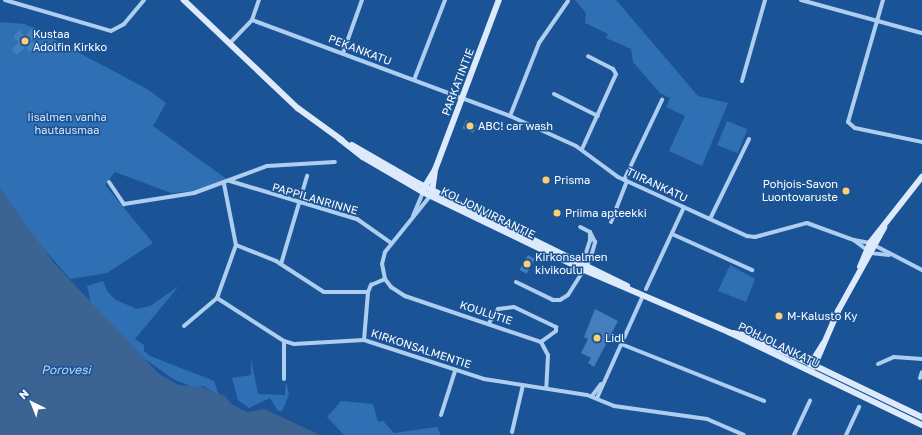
<!DOCTYPE html>
<style>
body{margin:0}
#map{position:relative;width:922px;height:435px;overflow:hidden;background:#1b5496;font-family:"Golos Text",sans-serif}
div>[style]{position:absolute}
[style*='--x']{left:calc(var(--x)*1px);top:calc(var(--y)*1px);width:calc(var(--w)*1px);rotate:calc(var(--a)*1deg)}
.green>*{inset:0;background:#2f6fb4;transform-origin:0 0}
.water>*{inset:0;background:#3b6493}
.building>*{inset:0;background:#447ebc;transform-origin:0 0}
.street>*{height:4px;margin:-2px;padding:0 2px;transform-origin:2px;border-radius:2px;background:#aecef0}
.secondary>*{height:5.5px;margin:-2.75px;padding:0 2.75px;transform-origin:2.75px;border-radius:2.75px;background:#dceafb}
.dots>*{width:11px;height:11px;translate:-50% -50%;box-sizing:border-box;border:2px solid #1b5496;border-radius:50%}
span{translate:-50% -50%;white-space:nowrap;text-align:center;line-height:1.15;-webkit-text-stroke:3px #1b5496;paint-order:stroke}
.poi-label{font-size:11px;color:#fff}
.left{translate:0 -50%;text-align:left}
.right{translate:-100% -50%;text-align:right}
.street-label{font-size:11px;color:#fff}
.park-label{font-size:11px;color:#d5e7fb}
.water-label{font-size:12px;color:#bbd8f6;font-style:italic}
.north{position:absolute;left:12px;top:383px;width:40px;height:40px;-webkit-text-stroke:3px #1b5496;paint-order:stroke;rotate:317deg;font-size:11px;font-weight:700;line-height:16px;text-align:center;color:#fff}
.north::after{content:'';display:block;margin:auto;width:14px;height:18px;background:#fff;clip-path:polygon(50% 0,100% 100%,50% 72%,0 100%)}
</style>
<div id="map">
<div class="green">
<i style="clip-path:polygon(575px 0,616px 0,698px 96px,728px 103px,702px 166px,669px 151px,685px 116px,666px 107px,670px 98px,660px 93px,633px 62px,631px 49px,606px 38px,608px 34px,585px 23px,586px 13px)"></i>
<i style="clip-path:polygon(0 22px,25px 24px,147px 89px,166px 103px,153px 126px,228px 180px,196px 191px,171px 193px,115px 172px,105px 185px,153px 243px,107px 273px,70px 279px,30px 233px,0 189px)"></i>
<i style="left:727px;top:121px;width:22px;height:26px;rotate:22deg"></i>
<i style="clip-path:polygon(730px 265px,755px 279px,746px 302px,718px 291px)"></i>
<i style="clip-path:polygon(103px 281px,107px 291px,116px 300px,137px 309px,150px 306px,179px 286px,135px 339px,144px 345px,144px 351px,150px 356px,214px 381px,219px 395px,203px 386px,195px 388px,173px 379px,145px 359px,91px 303px,87px 286px)"></i>
<i style="clip-path:polygon(251px 359px,258px 394px,285px 395px,286px 381px,289px 395px,282px 411px,278px 411px,270px 398px,249px 408px,238px 400px,232px 378px,251px 375px)"></i>
<i style="clip-path:polygon(341px 401px,373px 404px,378px 422px,383px 421px,394px 433px,437px 427px,441px 435px,344px 435px,327px 417px)"></i>
</div>
<div class="water">
<i style="clip-path:polygon(0 189px,54px 263px,159px 374px,179px 385px,201px 387px,225px 396px,231px 404px,247px 412px,264px 409px,320px 435px,0 435px)"></i>
</div>
<div class="building">
<i style="clip-path:polygon(33px 27px,39px 33px,31px 41px,37px 46px,31px 53px,25px 47px,17px 55px,11px 50px,19px 42px,13px 37px,19px 30px,25px 36px)"></i>
<i style="left:466px;top:120px;width:12px;height:9px;rotate:24deg"></i>
<i style="left:528px;top:255px;width:8px;height:17px;rotate:30deg"></i>
<i style="clip-path:polygon(595px 309px,618px 321px,594px 367px,588px 363px,591px 358px,581px 353px,588px 339px,584px 337px)"></i>
</div>
<div class="street">
<i style="--x:5;--y:0;--w:110;--a:16.3"></i>
<i style="--x:111;--y:31;--w:15;--a:-28"></i>
<i style="--x:124;--y:24;--w:31;--a:-50"></i>
<i style="--x:801;--y:0;--w:125;--a:15.3"></i>
<i style="--x:883;--y:0;--w:127;--a:106"></i>
<i style="--x:848;--y:122;--w:9;--a:41"></i>
<i style="--x:855;--y:128;--w:68;--a:11.8"></i>
<i style="--x:252;--y:20;--w:275;--a:20.4"></i>
<i style="--x:510;--y:116;--w:72;--a:24.4"></i>
<i style="--x:576;--y:146;--w:52;--a:36.4"></i>
<i style="--x:618;--y:177;--w:142;--a:24.6"></i>
<i style="--x:747;--y:236;--w:8;--a:7"></i>
<i style="--x:755;--y:237;--w:54;--a:-15.1"></i>
<i style="--x:807;--y:223;--w:50;--a:19.9"></i>
<i style="--x:230;--y:43;--w:32;--a:-46"></i>
<i style="--x:252;--y:20;--w:21;--a:-71"></i>
<i style="--x:343;--y:53;--w:56;--a:-70.3"></i>
<i style="--x:414;--y:80;--w:86;--a:-68.8"></i>
<i style="--x:742;--y:81;--w:84;--a:-74.1"></i>
<i style="--x:554;--y:94;--w:49;--a:26.6"></i>
<i style="--x:510;--y:116;--w:79;--a:-68.3"></i>
<i style="--x:539;--y:43;--w:51;--a:-55.4"></i>
<i style="--x:582;--y:149;--w:82;--a:-65.6"></i>
<i style="--x:616;--y:74;--w:6;--a:-121"></i>
<i style="--x:613;--y:69;--w:28;--a:-153"></i>
<i style="--x:624;--y:180;--w:89;--a:-64.6"></i>
<i style="--x:230;--y:181;--w:133;--a:16.7"></i>
<i style="--x:357;--y:219;--w:42;--a:35.2"></i>
<i style="--x:109;--y:182;--w:27;--a:56"></i>
<i style="--x:124;--y:204;--w:71;--a:-8.9"></i>
<i style="--x:194;--y:193;--w:78;--a:-20.3"></i>
<i style="--x:267;--y:166;--w:68;--a:-3.4"></i>
<i style="--x:224;--y:184;--w:62;--a:78.9"></i>
<i style="--x:236;--y:245;--w:56;--a:109.7"></i>
<i style="--x:217;--y:298;--w:80;--a:32.7"></i>
<i style="--x:284;--y:341;--w:10;--a:17"></i>
<i style="--x:294;--y:344;--w:70;--a:-3.3"></i>
<i style="--x:364;--y:340;--w:126;--a:18"></i>
<i style="--x:484;--y:379;--w:104;--a:8.8"></i>
<i style="--x:587;--y:395;--w:29;--a:22"></i>
<i style="--x:614;--y:406;--w:94;--a:8"></i>
<i style="--x:707;--y:419;--w:40;--a:23.4"></i>
<i style="--x:413;--y:216;--w:26;--a:-67"></i>
<i style="--x:710;--y:219;--w:89;--a:-64"></i>
<i style="--x:611;--y:222;--w:44;--a:-68.7"></i>
<i style="--x:672;--y:234;--w:88;--a:24.2"></i>
<i style="--x:236;--y:245;--w:43;--a:21.8"></i>
<i style="--x:276;--y:261;--w:57;--a:32.9"></i>
<i style="--x:324;--y:292;--w:44;--a:0"></i>
<i style="--x:889;--y:255;--w:18;--a:-174"></i>
<i style="--x:871;--y:253;--w:21;--a:-143"></i>
<i style="--x:854;--y:240;--w:16;--a:11"></i>
<i style="--x:870;--y:243;--w:59;--a:27.4"></i>
<i style="--x:281;--y:264;--w:92;--a:-73.5"></i>
<i style="--x:582;--y:265;--w:25;--a:-72"></i>
<i style="--x:590;--y:241;--w:9;--a:-90"></i>
<i style="--x:385;--y:279;--w:10;--a:53"></i>
<i style="--x:391;--y:287;--w:17;--a:33"></i>
<i style="--x:405;--y:296;--w:144;--a:18.7"></i>
<i style="--x:541;--y:342;--w:15;--a:62"></i>
<i style="--x:548;--y:355;--w:33;--a:93"></i>
<i style="--x:516;--y:282;--w:41;--a:25.9"></i>
<i style="--x:553;--y:300;--w:7;--a:0"></i>
<i style="--x:560;--y:300;--w:9;--a:-32"></i>
<i style="--x:568;--y:295;--w:41;--a:-57.8"></i>
<i style="--x:590;--y:260;--w:19;--a:-74"></i>
<i style="--x:595;--y:242;--w:11;--a:-117"></i>
<i style="--x:590;--y:232;--w:11;--a:-153"></i>
<i style="--x:646;--y:289;--w:90;--a:-65.1"></i>
<i style="--x:489;--y:323;--w:17;--a:-57"></i>
<i style="--x:498;--y:309;--w:16;--a:-7"></i>
<i style="--x:514;--y:307;--w:47;--a:25.5"></i>
<i style="--x:556;--y:327;--w:4;--a:90"></i>
<i style="--x:556;--y:331;--w:19;--a:144"></i>
<i style="--x:184;--y:326;--w:43;--a:-40.3"></i>
<i style="--x:364;--y:340;--w:48;--a:-85.2"></i>
<i style="--x:368;--y:292;--w:8;--a:-67"></i>
<i style="--x:371;--y:285;--w:15;--a:-23"></i>
<i style="--x:385;--y:279;--w:15;--a:-101"></i>
<i style="--x:382;--y:264;--w:12;--a:-76"></i>
<i style="--x:385;--y:252;--w:72;--a:-51.2"></i>
<i style="--x:284;--y:341;--w:38;--a:90"></i>
<i style="--x:621;--y:344;--w:154;--a:21.7"></i>
<i style="--x:878;--y:364;--w:17;--a:-24"></i>
<i style="--x:894;--y:357;--w:28;--a:4"></i>
<i style="--x:920;--y:378;--w:6;--a:-72"></i>
<i style="--x:592;--y:396;--w:15;--a:-53"></i>
<i style="--x:597;--y:398;--w:110;--a:-65.8"></i>
<i style="--x:441;--y:415;--w:46;--a:-72.3"></i>
<i style="--x:512;--y:432;--w:48;--a:-76.8"></i>
<i style="--x:794;--y:435;--w:38;--a:-65"></i>
<i style="--x:846;--y:435;--w:31;--a:-65"></i>
</div>
<div class="secondary">
<i style="--x:184;--y:0;--w:157;--a:43.5"></i>
<i style="--x:298;--y:108;--w:54;--a:36"></i>
<i style="--x:340;--y:139;--w:29;--a:38"></i>
<i style="--x:363;--y:157;--w:69;--a:30.3"></i>
<i style="--x:423;--y:192;--w:177;--a:25.8"></i>
<i style="--x:582;--y:269;--w:160;--a:23.2"></i>
<i style="--x:729;--y:332;--w:214;--a:25.7"></i>
<i style="--x:352;--y:145;--w:76;--a:29.9"></i>
<i style="--x:418;--y:183;--w:233;--a:26.2"></i>
<i style="--x:424;--y:188;--w:21;--a:-59"></i>
<i style="--x:435;--y:170;--w:182;--a:-69.4"></i>
<i style="--x:432;--y:192;--w:22;--a:-82"></i>
<i style="--x:860;--y:267;--w:26;--a:-67"></i>
<i style="--x:870;--y:243;--w:84;--a:-51.8"></i>
<i style="--x:733;--y:333;--w:15;--a:11"></i>
<i style="--x:748;--y:336;--w:74;--a:23.8"></i>
<i style="--x:816;--y:366;--w:118;--a:25.7"></i>
<i style="--x:810;--y:365;--w:25;--a:-58"></i>
<i style="--x:814;--y:367;--w:61;--a:-66.8"></i>
<i style="--x:838;--y:311;--w:95;--a:-61"></i>
</div>
<div class="dots">
<i style="left:25px;top:41px;background:#ffd06d"></i>
<i style="left:470px;top:126px;background:#ffd06d"></i>
<i style="left:546px;top:180px;background:#ffd06d"></i>
<i style="left:846px;top:191px;background:#ffd06d"></i>
<i style="left:557px;top:213px;background:#ffd06d"></i>
<i style="left:527px;top:264px;background:#ffd06d"></i>
<i style="left:779px;top:316px;background:#ffd06d"></i>
<i style="left:597px;top:338px;background:#ffd06d"></i>
</div>
<div class="poi-label">
<span class="left" style="left:33px;top:41px">Kustaa<br>Adolfin Kirkko</span>
<span class="left" style="left:478px;top:126px">ABC! car wash</span>
<span class="left" style="left:554px;top:180px">Prisma</span>
<span class="right" style="left:838px;top:191px">Pohjois-Savon<br>Luontovaruste</span>
<span class="left" style="left:565px;top:213px">Priima apteekki</span>
<span class="left" style="left:535px;top:264px">Kirkonsalmen<br>kivikoulu</span>
<span class="left" style="left:787px;top:316px">M-Kalusto Ky</span>
<span class="left" style="left:605px;top:338px">Lidl</span>
</div>
<div class="street-label">
<span style="left:360px;top:50px;rotate:21deg">PEKANKATU</span>
<span style="left:458px;top:82px;rotate:-69deg">PARKATINTIE</span>
<span style="left:657px;top:185px;rotate:25deg">TIIRANKATU</span>
<span style="left:315px;top:199px;rotate:16deg">PAPPILANRINNE</span>
<span style="left:488px;top:213px;rotate:26deg">KOLJONVIRRANTIE</span>
<span style="left:486px;top:313px;rotate:18deg">KOULUTIE</span>
<span style="left:779px;top:345px;rotate:26deg">POHJOLANKATU</span>
<span style="left:421px;top:349px;rotate:18deg">KIRKONSALMENTIE</span>
</div>
<div class="park-label">
<span style="left:67px;top:124px">Iisalmen vanha<br>hautausmaa</span>
</div>
<div class="water-label">
<span style="left:66px;top:370px">Porovesi</span>
</div>
<div class="north">N</div>
</div>
